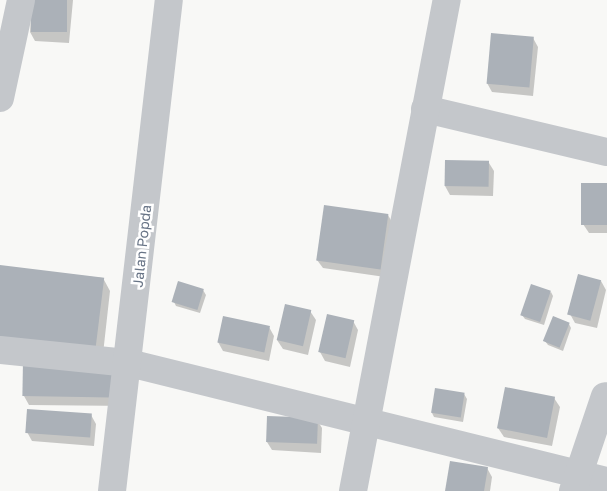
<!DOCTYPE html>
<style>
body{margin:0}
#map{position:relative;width:607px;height:491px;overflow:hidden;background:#f8f8f6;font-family:"Golos Text",sans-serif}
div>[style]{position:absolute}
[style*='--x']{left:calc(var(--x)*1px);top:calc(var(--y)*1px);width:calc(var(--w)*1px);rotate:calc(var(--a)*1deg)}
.shadow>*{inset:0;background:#0003}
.building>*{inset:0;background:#abb1b8;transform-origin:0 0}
.minor>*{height:28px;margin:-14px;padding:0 14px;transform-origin:14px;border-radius:14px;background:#c4c7cb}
span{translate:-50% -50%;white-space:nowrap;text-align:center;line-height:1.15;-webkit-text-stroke:5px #fff;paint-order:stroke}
.street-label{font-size:14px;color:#687486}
</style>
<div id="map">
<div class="shadow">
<i style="clip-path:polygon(32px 0,73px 0,69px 43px,35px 41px,30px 32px)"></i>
<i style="clip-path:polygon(533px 38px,538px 47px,533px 96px,492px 92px,487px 83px)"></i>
<i style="clip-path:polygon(489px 163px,494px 171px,493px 196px,450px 195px,445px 186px)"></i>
<i style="clip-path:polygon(607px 184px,607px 233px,589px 233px,583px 224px)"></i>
<i style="clip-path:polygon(388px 215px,393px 224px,385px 277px,323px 268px,317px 260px)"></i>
<i style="clip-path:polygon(0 267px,103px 278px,110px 291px,102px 363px,129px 406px,29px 405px,24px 396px,24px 362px)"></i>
<i style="clip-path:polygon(601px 281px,606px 290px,597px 328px,575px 323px,570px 314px)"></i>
<i style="clip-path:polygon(203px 290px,206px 295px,200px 313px,176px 306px,174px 302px)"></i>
<i style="clip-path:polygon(551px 292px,553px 296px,544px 325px,525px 319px,522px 315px)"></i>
<i style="clip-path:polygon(310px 311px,316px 320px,308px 355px,283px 349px,277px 340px)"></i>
<i style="clip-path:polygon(353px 321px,358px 330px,350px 367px,325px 361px,320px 352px)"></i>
<i style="clip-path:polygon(569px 324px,571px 328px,563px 351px,548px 345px,545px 341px)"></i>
<i style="clip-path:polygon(269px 327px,274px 336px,269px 361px,223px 351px,218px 342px)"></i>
<i style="clip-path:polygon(464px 394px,467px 399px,463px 422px,434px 417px,432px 413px)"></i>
<i style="clip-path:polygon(554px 398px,560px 407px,552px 446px,504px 437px,498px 428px)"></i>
<i style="clip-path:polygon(91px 415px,96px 424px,94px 446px,32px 441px,27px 432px)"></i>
<i style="clip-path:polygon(317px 420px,322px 428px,321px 453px,272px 450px,267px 442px)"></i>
<i style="clip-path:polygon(487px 468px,492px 477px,490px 491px,446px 491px)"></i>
</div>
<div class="building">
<i style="left:31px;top:0;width:36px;height:32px"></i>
<i style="left:491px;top:33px;width:43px;height:51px;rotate:5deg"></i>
<i style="left:445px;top:160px;width:44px;height:26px;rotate:1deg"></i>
<i style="left:581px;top:183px;width:26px;height:42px"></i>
<i style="left:324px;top:205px;width:65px;height:56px;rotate:8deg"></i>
<i style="left:0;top:265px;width:105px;height:76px;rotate:7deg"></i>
<i style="left:578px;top:274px;width:24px;height:42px;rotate:15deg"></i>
<i style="left:178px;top:281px;width:27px;height:22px;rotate:17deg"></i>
<i style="left:531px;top:284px;width:21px;height:33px;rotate:19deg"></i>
<i style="left:285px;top:304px;width:27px;height:37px;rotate:13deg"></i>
<i style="left:327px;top:314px;width:28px;height:39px;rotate:13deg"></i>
<i style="left:223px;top:316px;width:48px;height:27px;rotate:12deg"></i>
<i style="left:553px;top:316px;width:18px;height:27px;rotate:22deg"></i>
<i style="left:23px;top:361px;width:103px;height:35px;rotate:1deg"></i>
<i style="left:505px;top:387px;width:51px;height:42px;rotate:11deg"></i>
<i style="left:435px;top:388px;width:30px;height:25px;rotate:9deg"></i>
<i style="left:27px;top:409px;width:65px;height:24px;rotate:4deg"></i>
<i style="left:267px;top:416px;width:51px;height:26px;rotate:2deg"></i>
<i style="clip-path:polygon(450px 461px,488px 467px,484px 491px,445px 491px)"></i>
</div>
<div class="minor">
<i style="--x:0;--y:98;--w:100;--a:-77.9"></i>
<i style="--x:425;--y:109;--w:187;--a:13.3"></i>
<i style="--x:0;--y:350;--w:130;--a:5.8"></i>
<i style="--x:129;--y:363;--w:492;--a:13.9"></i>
<i style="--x:112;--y:491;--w:494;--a:-83.4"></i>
<i style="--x:353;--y:491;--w:500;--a:-79.2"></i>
<i style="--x:573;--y:491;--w:100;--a:-71.4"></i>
</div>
<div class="street-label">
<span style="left:142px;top:246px;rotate:-84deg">Jalan Popda</span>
</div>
</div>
